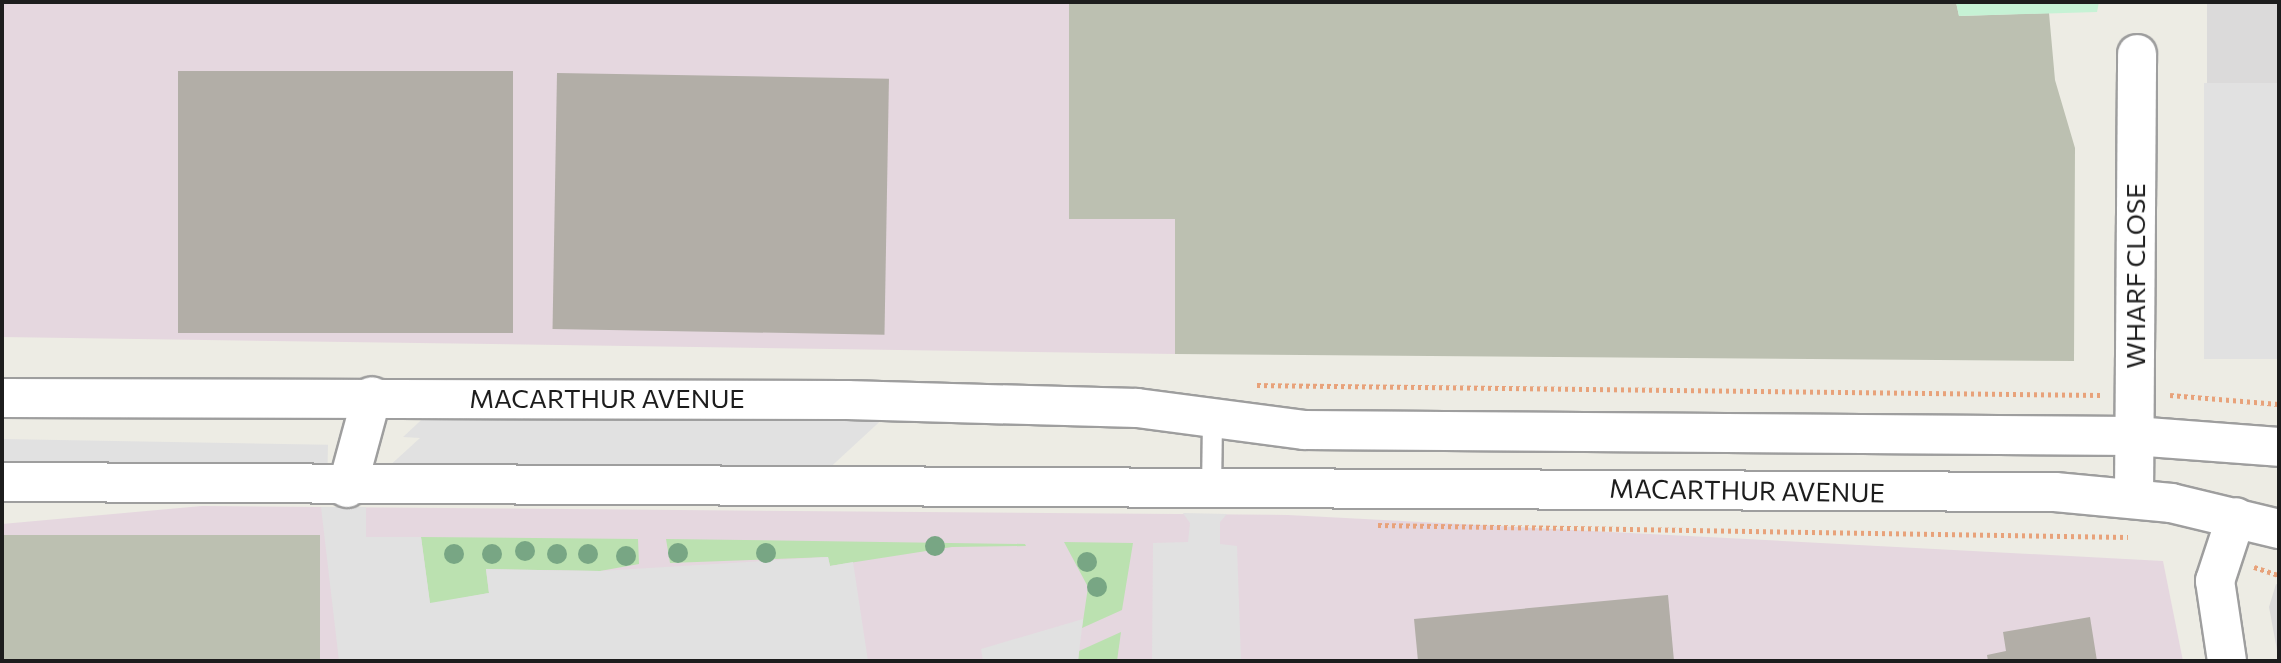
<!DOCTYPE html>
<style>
body{margin:0}
#map{position:relative;width:2281px;height:663px;overflow:hidden;background:#edece4;font-family:Commissioner,sans-serif}
div>[style]{position:absolute}
[style*='--x']{left:calc(var(--x)*1px);top:calc(var(--y)*1px);width:calc(var(--w)*1px);rotate:calc(var(--a)*1deg)}
.residential>*{inset:0;background:#dbdada;transform-origin:0 0}
.industrial>*{inset:0;background:#e5d7df}
.construction>*{inset:0;background:#bcc0b1;transform-origin:0 0}
.grass>*{inset:0;background:#bbe1b0}
.park>*{inset:0;background:#c6f2d5}
.parking>*{inset:0;background:#e1e1e1;transform-origin:0 0}
.building>*{inset:0;background:#b2aea7;transform-origin:0 0}
.path>*{height:4.5px;margin-top:-2.25px;transform-origin:0;background:repeating-linear-gradient(90deg,#e8a27a 0 3.5px,transparent 0 7px)}
.roads{filter:drop-shadow(2px 0 #9e9e9e) drop-shadow(-2px 0 #9e9e9e) drop-shadow(0 2px #9e9e9e) drop-shadow(0 -2px #9e9e9e)}
.lane>*{height:19px;margin:-9.5px;padding:0 9.5px;transform-origin:9.5px;border-radius:9.5px;background:#fff}
.street>*{height:38px;margin:-19px;padding:0 19px;transform-origin:19px;border-radius:19px;background:#fff}
.trees>*{width:20px;height:20px;margin:-10px;border-radius:50%;background:#78a684}
span{translate:-50% -50%;white-space:nowrap;text-align:center;line-height:1.15;-webkit-text-stroke:5px #fff;paint-order:stroke}
.street-label{font-size:26px;color:#1d1d1d}
.frame{position:absolute;inset:0;border:4px solid #1d1d1d;pointer-events:none}
</style>
<div id="map">
<div class="residential">
<i style="left:2207px;top:2px;width:72px;height:81px"></i>
<i style="clip-path:polygon(2276px 584px,2279px 585px,2279px 661px,2269px 607px)"></i>
</div>
<div class="industrial">
<i style="clip-path:polygon(2px 2px,1069px 2px,1069px 219px,1175px 218px,1175px 354px,2px 337px)"></i>
<i style="clip-path:polygon(202px 506px,1288px 515px,2163px 561px,2183px 661px,2px 661px,2px 524px)"></i>
</div>
<div class="construction">
<i style="clip-path:polygon(1069px 2px,1956px 2px,1959px 16px,2049px 13px,2055px 80px,2075px 148px,2074px 361px,1175px 354px,1175px 219px,1069px 219px)"></i>
<i style="left:2px;top:535px;width:318px;height:126px"></i>
</div>
<div class="grass">
<i style="clip-path:polygon(421px 537px,638px 539px,639px 564px,600px 571px,486px 569px,489px 593px,430px 604px)"></i>
<i style="clip-path:polygon(666px 539px,1025px 544px,1026px 546px,952px 547px,830px 566px,828px 557px,670px 563px)"></i>
<i style="clip-path:polygon(1064px 542px,1133px 543px,1122px 610px,1082px 628px,1088px 587px)"></i>
<i style="clip-path:polygon(1121px 632px,1117px 661px,1078px 661px,1079px 651px)"></i>
</div>
<div class="park">
<i style="clip-path:polygon(1956px 2px,2099px 2px,2097px 12px,1959px 16px)"></i>
</div>
<div class="parking">
<i style="left:2204px;top:83px;width:75px;height:276px"></i>
<i style="clip-path:polygon(432px 410px,888px 414px,823px 474px,386px 469px,420px 438px,403px 437px)"></i>
<i style="left:2px;top:439px;width:326px;height:28px;rotate:1deg"></i>
<i style="clip-path:polygon(321px 507px,366px 507px,366px 537px,421px 537px,430px 603px,489px 593px,486px 569px,600px 571px,828px 557px,830px 566px,853px 562px,868px 661px,339px 661px)"></i>
<i style="clip-path:polygon(1183px 513px,1227px 514px,1220px 522px,1220px 544px,1237px 546px,1241px 661px,1152px 661px,1153px 543px,1188px 542px,1190px 523px)"></i>
<i style="clip-path:polygon(1083px 619px,1078px 661px,983px 661px,981px 649px)"></i>
</div>
<div class="building">
<i style="left:178px;top:71px;width:335px;height:262px"></i>
<i style="left:557px;top:73px;width:332px;height:256px;rotate:1deg"></i>
<i style="clip-path:polygon(1668px 595px,1674px 661px,1418px 661px,1414px 619px)"></i>
<i style="clip-path:polygon(2090px 617px,2097px 661px,1988px 661px,1987px 655px,2006px 651px,2003px 632px)"></i>
</div>
<div class="path">
<i style="--x:1257;--y:385;--w:845;--a:0.68"></i>
<i style="--x:2170;--y:395;--w:109;--a:4.7"></i>
<i style="--x:1378;--y:525;--w:750;--a:0.92"></i>
<i style="--x:2254;--y:567;--w:26;--a:18"></i>
</div>
<div class="roads">
<div class="lane">
<i style="--x:1211;--y:491;--w:74;--a:-89.2"></i>
</div>
<div class="street">
<i style="--x:2;--y:398;--w:845;--a:0.14"></i>
<i style="--x:847;--y:400;--w:290;--a:1.6"></i>
<i style="--x:1137;--y:408;--w:168;--a:7.5"></i>
<i style="--x:1304;--y:430;--w:830;--a:0.41"></i>
<i style="--x:2134;--y:436;--w:145;--a:4.3"></i>
<i style="--x:2;--y:482;--w:2053;--a:0.28"></i>
<i style="--x:2055;--y:492;--w:117;--a:5.4"></i>
<i style="--x:2171;--y:503;--w:111;--a:13.5"></i>
<i style="--x:347;--y:488;--w:95;--a:-74.8"></i>
<i style="--x:2134;--y:498;--w:444;--a:-89.6"></i>
<i style="--x:2227;--y:661;--w:81;--a:-98.5"></i>
<i style="--x:2215;--y:581;--w:67;--a:-71.8"></i>
</div>
</div>
<div class="trees">
<i style="left:935px;top:546px"></i>
<i style="left:525px;top:551px"></i>
<i style="left:678px;top:553px"></i>
<i style="left:766px;top:553px"></i>
<i style="left:454px;top:554px"></i>
<i style="left:492px;top:554px"></i>
<i style="left:557px;top:554px"></i>
<i style="left:588px;top:554px"></i>
<i style="left:626px;top:556px"></i>
<i style="left:1087px;top:562px"></i>
<i style="left:1097px;top:587px"></i>
</div>
<div class="street-label">
<span style="left:2135px;top:276px;rotate:-90deg">WHARF CLOSE</span>
<span style="left:607px;top:398px">MACARTHUR AVENUE</span>
<span style="left:1747px;top:490px;rotate:1deg">MACARTHUR AVENUE</span>
</div>
<div class="frame"></div>
</div>
